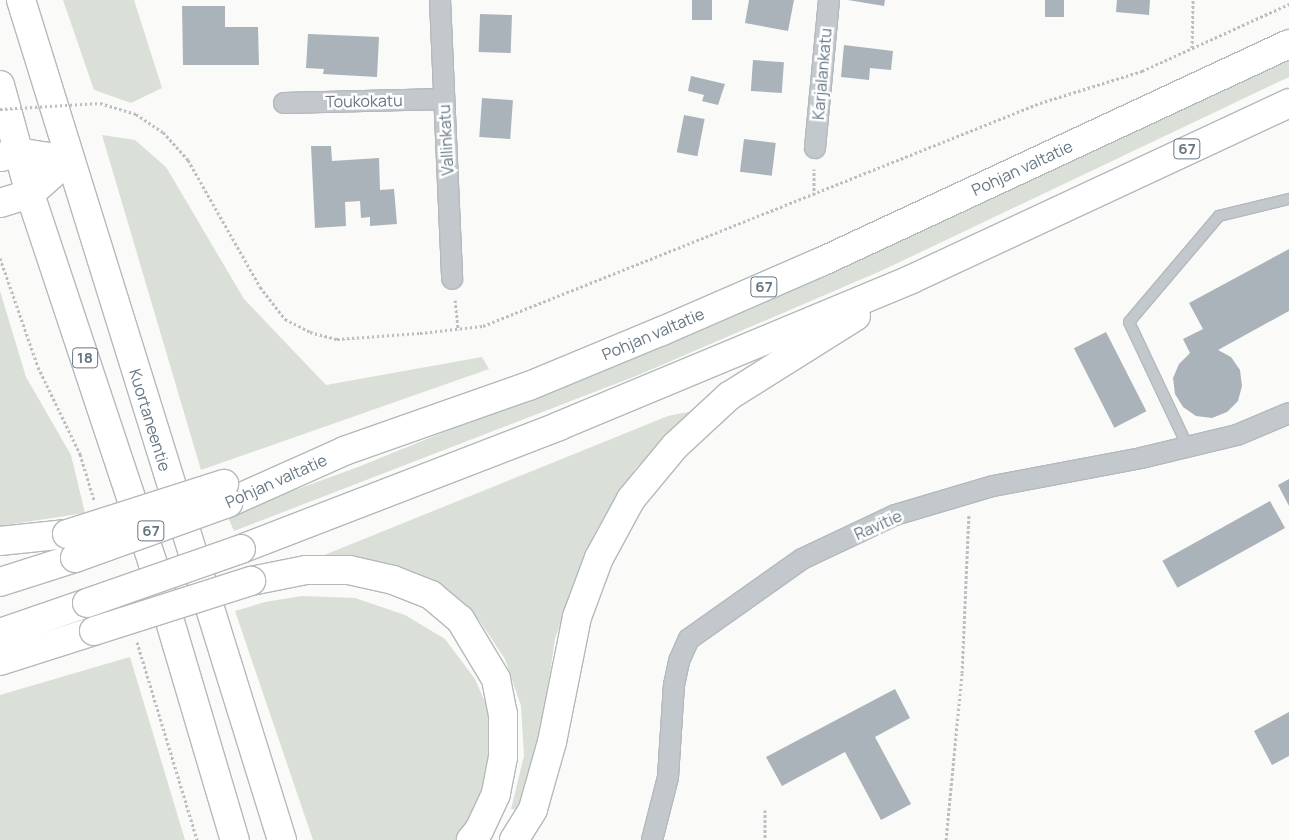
<!DOCTYPE html>
<style>
body{margin:0}
#map{position:relative;width:1289px;height:840px;overflow:hidden;background:#fafaf8;font-family:Manrope,sans-serif}
div>[style]{position:absolute}
[style*='--x']{left:calc(var(--x)*1px);top:calc(var(--y)*1px);width:calc(var(--w)*1px);rotate:calc(var(--a)*1deg)}
.green>*{inset:0;background:#dadfd7}
.building>*{inset:0;background:#aab3b9;transform-origin:0 0}
.path>*{height:3px;margin-top:-1.5px;transform-origin:0;background:repeating-linear-gradient(90deg,#bbbfc2 0 2.5px,transparent 0 5px)}
.roads{filter:drop-shadow(1px 0 #b4b9bd) drop-shadow(-1px 0 #b4b9bd) drop-shadow(0 1px #b4b9bd) drop-shadow(0 -1px #b4b9bd)}
.service>*{height:10px;margin:-5px;padding:0 5px;transform-origin:5px;border-radius:5px;background:#c3c8cc}
.minor>*{height:20px;margin:-10px;padding:0 10px;transform-origin:10px;border-radius:10px;background:#c3c8cc}
.trunk>*{height:28px;margin:-14px;padding:0 14px;transform-origin:14px;border-radius:14px;background:#fff}
.path-bridge>*{height:3px;margin-top:-1.5px;transform-origin:0;background:repeating-linear-gradient(90deg,#bbbfc2 0 2.5px,transparent 0 5px)}
.bridges{filter:drop-shadow(1px 0 #b4b9bd) drop-shadow(-1px 0 #b4b9bd) drop-shadow(0 1px #b4b9bd) drop-shadow(0 -1px #b4b9bd)}
.trunk-bridge>*{height:28px;margin:-14px;padding:0 14px;transform-origin:14px;border-radius:14px;background:#fff}
span{translate:-50% -50%;white-space:nowrap;text-align:center;line-height:1.15;-webkit-text-stroke:5px #fff;paint-order:stroke}
.shield-label span{padding:1px 4px;background:#fff;border:1px solid;border-radius:4px;-webkit-text-stroke-width:0}
.shield-label{font-size:15px;color:#657683;font-weight:700}
.street-label{font-size:16px;color:#657683}
</style>
<div id="map">
<div class="green">
<i style="clip-path:polygon(63px 0,134px 0,162px 88px,131px 103px,94px 90px)"></i>
<i style="clip-path:polygon(1289px 55px,1289px 77px,883px 270px,636px 376px,234px 531px,227px 515px,358px 467px,668px 341px)"></i>
<i style="clip-path:polygon(102px 135px,135px 140px,166px 167px,244px 299px,326px 385px,482px 357px,489px 369px,201px 470px)"></i>
<i style="clip-path:polygon(0 291px,26px 377px,71px 455px,85px 513px,0 526px)"></i>
<i style="clip-path:polygon(693px 411px,636px 468px,597px 529px,574px 583px,555px 639px,537px 762px,520px 810px,511px 809px,524px 756px,521px 706px,505px 659px,479px 620px,451px 596px,312px 560px,668px 416px)"></i>
<i style="clip-path:polygon(302px 596px,355px 598px,405px 615px,445px 639px,475px 679px,493px 720px,492px 771px,474px 814px,455px 840px,313px 840px,235px 611px,265px 602px)"></i>
<i style="clip-path:polygon(130px 657px,185px 840px,0 840px,0 695px)"></i>
</div>
<div class="building">
<i style="left:692px;top:0;width:20px;height:20px"></i>
<i style="clip-path:polygon(749px 0,794px 0,788px 31px,745px 23px)"></i>
<i style="clip-path:polygon(848px 0,885px 0,884px 6px)"></i>
<i style="left:1045px;top:0;width:19px;height:17px"></i>
<i style="clip-path:polygon(1117px 0,1150px 0,1149px 15px,1116px 12px)"></i>
<i style="clip-path:polygon(182px 6px,225px 6px,225px 27px,258px 27px,259px 65px,183px 65px)"></i>
<i style="left:480px;top:14px;width:32px;height:38px;rotate:2deg"></i>
<i style="clip-path:polygon(308px 34px,379px 37px,377px 77px,323px 74px,324px 69px,306px 68px)"></i>
<i style="clip-path:polygon(844px 45px,893px 51px,891px 70px,870px 68px,869px 80px,841px 77px)"></i>
<i style="left:753px;top:60px;width:31px;height:31px;rotate:4deg"></i>
<i style="clip-path:polygon(691px 76px,725px 84px,718px 105px,702px 101px,704px 95px,688px 91px)"></i>
<i style="left:482px;top:98px;width:31px;height:39px;rotate:4deg"></i>
<i style="left:684px;top:115px;width:21px;height:38px;rotate:11deg"></i>
<i style="left:744px;top:139px;width:32px;height:33px;rotate:7deg"></i>
<i style="clip-path:polygon(311px 146px,331px 146px,332px 161px,379px 158px,380px 190px,394px 189px,397px 224px,370px 226px,370px 217px,361px 218px,360px 201px,345px 202px,346px 226px,315px 228px)"></i>
<i style="clip-path:polygon(1289px 249px,1289px 311px,1218px 350px,1231px 357px,1240px 370px,1242px 386px,1238px 401px,1227px 412px,1212px 418px,1196px 416px,1183px 407px,1175px 394px,1173px 378px,1179px 364px,1190px 353px,1183px 339px,1203px 329px,1189px 303px)"></i>
<i style="left:1106px;top:332px;width:89px;height:36px;rotate:63deg"></i>
<i style="clip-path:polygon(1289px 479px,1289px 506px,1278px 485px)"></i>
<i style="left:1270px;top:501px;width:31px;height:123px;rotate:61deg"></i>
<i style="clip-path:polygon(895px 689px,910px 718px,875px 737px,911px 804px,881px 820px,845px 752px,782px 786px,766px 757px)"></i>
<i style="clip-path:polygon(1289px 712px,1289px 756px,1272px 765px,1254px 731px)"></i>
</div>
<div class="path">
<i style="--x:1192;--y:48;--w:48;--a:-88.8"></i>
<i style="--x:100;--y:103;--w:38;--a:17"></i>
<i style="--x:136;--y:114;--w:32;--a:34"></i>
<i style="--x:163;--y:132;--w:38;--a:48"></i>
<i style="--x:188;--y:160;--w:146;--a:60.4"></i>
<i style="--x:260;--y:287;--w:41;--a:52"></i>
<i style="--x:285;--y:319;--w:28;--a:27"></i>
<i style="--x:310;--y:332;--w:28;--a:15"></i>
<i style="--x:337;--y:339;--w:83;--a:-4.1"></i>
<i style="--x:420;--y:333;--w:63;--a:-6.3"></i>
<i style="--x:483;--y:326;--w:600;--a:-21.82"></i>
<i style="--x:1040;--y:103;--w:107;--a:-17.4"></i>
<i style="--x:1142;--y:71;--w:162;--a:-24.5"></i>
<i style="--x:814;--y:195;--w:26;--a:-90"></i>
<i style="--x:0;--y:258;--w:115;--a:70.8"></i>
<i style="--x:38;--y:367;--w:97;--a:64.2"></i>
<i style="--x:80;--y:454;--w:48;--a:73.1"></i>
<i style="--x:455;--y:300;--w:30;--a:84"></i>
<i style="--x:137;--y:642;--w:207;--a:73.1"></i>
<i style="--x:765;--y:810;--w:30;--a:90"></i>
<i style="--x:946;--y:840;--w:168;--a:-84.5"></i>
<i style="--x:962;--y:673;--w:159;--a:-87.5"></i>
</div>
<div class="roads">
<div class="service">
<i style="--x:1188;--y:447;--w:138;--a:-115.3"></i>
<i style="--x:1129;--y:322;--w:139;--a:-49.7"></i>
<i style="--x:1219;--y:216;--w:72;--a:-13.7"></i>
</div>
<div class="minor">
<i style="--x:440;--y:0;--w:279;--a:87.5"></i>
<i style="--x:284;--y:103;--w:160;--a:-1.4"></i>
<i style="--x:815;--y:148;--w:149;--a:-84.6"></i>
<i style="--x:652;--y:840;--w:65;--a:-75.7"></i>
<i style="--x:668;--y:777;--w:92;--a:-86.3"></i>
<i style="--x:674;--y:685;--w:25;--a:-78"></i>
<i style="--x:679;--y:661;--w:24;--a:-66"></i>
<i style="--x:689;--y:639;--w:138;--a:-35.3"></i>
<i style="--x:802;--y:559;--w:103;--a:-25.3"></i>
<i style="--x:895;--y:515;--w:102;--a:-16.5"></i>
<i style="--x:993;--y:486;--w:151;--a:-10.7"></i>
<i style="--x:1141;--y:458;--w:99;--a:-13.5"></i>
<i style="--x:1237;--y:435;--w:56;--a:-22.9"></i>
</div>
<div class="trunk">
<i style="--x:21;--y:0;--w:880;--a:72.74"></i>
<i style="--x:0;--y:85;--w:113;--a:74.6"></i>
<i style="--x:30;--y:194;--w:390;--a:71.6"></i>
<i style="--x:153;--y:564;--w:288;--a:73.5"></i>
<i style="--x:1;--y:157;--w:17;--a:-17"></i>
<i style="--x:17;--y:152;--w:52;--a:8.9"></i>
<i style="--x:0;--y:203;--w:31;--a:-17"></i>
<i style="--x:30;--y:194;--w:51;--a:-41.8"></i>
<i style="--x:228;--y:503;--w:127;--a:-24.1"></i>
<i style="--x:344;--y:451;--w:196;--a:-19.4"></i>
<i style="--x:529;--y:386;--w:144;--a:-22.5"></i>
<i style="--x:662;--y:331;--w:173;--a:-23.5"></i>
<i style="--x:821;--y:262;--w:516;--a:-24.98"></i>
<i style="--x:0;--y:541;--w:67;--a:-6"></i>
<i style="--x:241;--y:549;--w:341;--a:-21.1"></i>
<i style="--x:559;--y:426;--w:382;--a:-22.6"></i>
<i style="--x:912;--y:279;--w:416;--a:-25"></i>
<i style="--x:251;--y:581;--w:56;--a:-11.3"></i>
<i style="--x:306;--y:570;--w:43;--a:0"></i>
<i style="--x:349;--y:570;--w:45;--a:12.8"></i>
<i style="--x:393;--y:580;--w:41;--a:21.5"></i>
<i style="--x:431;--y:595;--w:38;--a:40"></i>
<i style="--x:460;--y:619;--w:70;--a:59"></i>
<i style="--x:496;--y:679;--w:36;--a:79"></i>
<i style="--x:503;--y:714;--w:43;--a:90"></i>
<i style="--x:503;--y:757;--w:38;--a:101"></i>
<i style="--x:496;--y:794;--w:40;--a:115"></i>
<i style="--x:479;--y:830;--w:13;--a:129"></i>
<i style="--x:0;--y:582;--w:79;--a:-17.7"></i>
<i style="--x:0;--y:633;--w:92;--a:-19"></i>
<i style="--x:0;--y:661;--w:99;--a:-17.7"></i>
<i style="--x:514;--y:840;--w:36;--a:-58"></i>
<i style="--x:533;--y:809;--w:70;--a:-74.2"></i>
<i style="--x:552;--y:742;--w:127;--a:-78.7"></i>
<i style="--x:577;--y:617;--w:63;--a:-69.6"></i>
<i style="--x:599;--y:558;--w:67;--a:-61.5"></i>
<i style="--x:631;--y:499;--w:69;--a:-50.3"></i>
<i style="--x:675;--y:446;--w:74;--a:-42.8"></i>
<i style="--x:729;--y:396;--w:150;--a:-32.2"></i>
</div>
</div>
<div class="path-bridge">
<i style="--x:0;--y:109;--w:100;--a:-3.4"></i>
</div>
<div class="bridges">
<div class="trunk-bridge">
<i style="--x:67;--y:534;--w:165;--a:-17.7"></i>
<i style="--x:75;--y:558;--w:163;--a:-19.8"></i>
<i style="--x:87;--y:603;--w:163;--a:-19.3"></i>
<i style="--x:94;--y:631;--w:165;--a:-17.7"></i>
</div>
</div>
<div class="shield-label">
<span style="left:1187px;top:149px">67</span>
<span style="left:764px;top:287px">67</span>
<span style="left:85px;top:358px">18</span>
<span style="left:151px;top:531px">67</span>
</div>
<div class="street-label">
<span style="left:822px;top:74px;rotate:-85deg">Karjalankatu</span>
<span style="left:364px;top:101px;rotate:-1deg">Toukokatu</span>
<span style="left:446px;top:140px;rotate:-93deg">Vallinkatu</span>
<span style="left:1022px;top:168px;rotate:-25deg">Pohjan valtatie</span>
<span style="left:653px;top:334px;rotate:-23deg">Pohjan valtatie</span>
<span style="left:150px;top:420px;rotate:73deg">Kuortaneentie</span>
<span style="left:276px;top:481px;rotate:-24deg">Pohjan valtatie</span>
<span style="left:878px;top:525px;rotate:-24deg">Ravitie</span>
</div>
</div>
